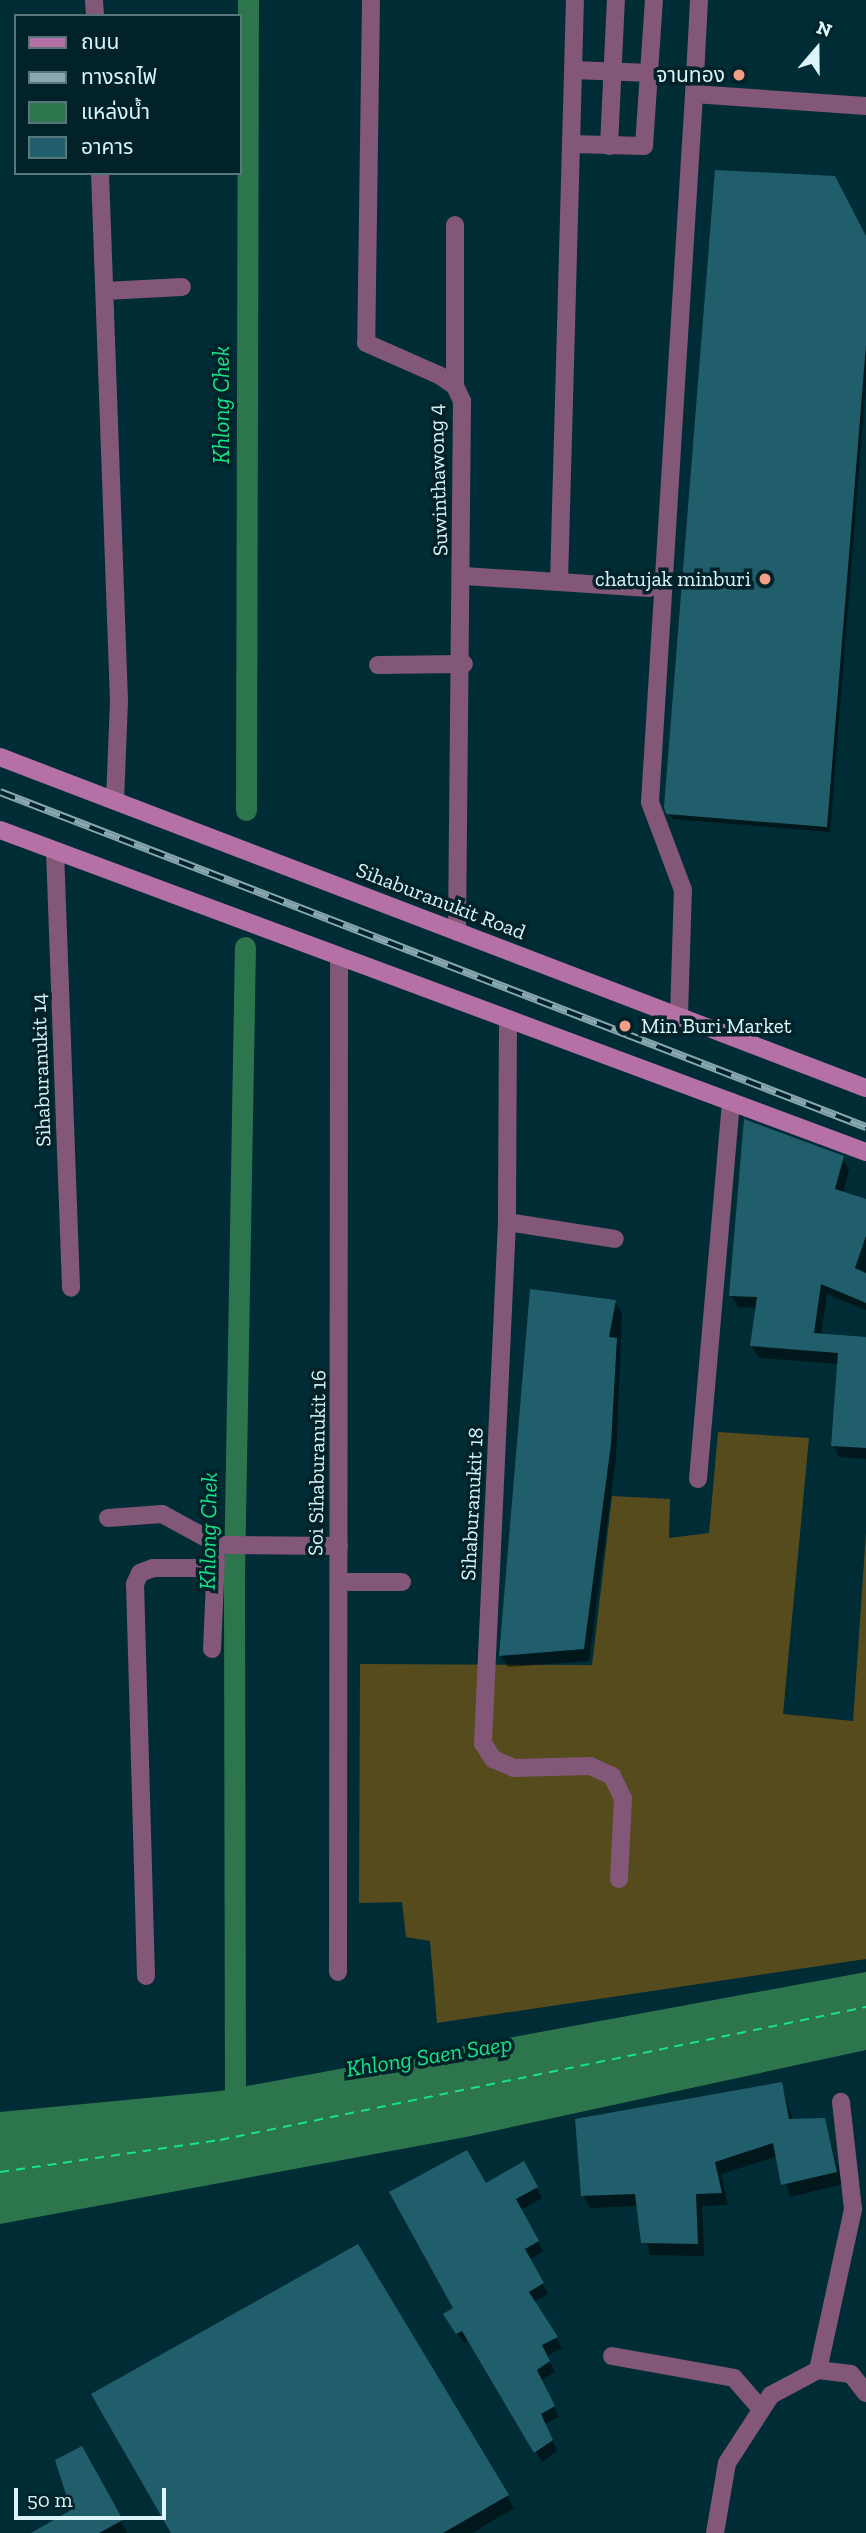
<!DOCTYPE html>
<meta charset="utf-8">
<style>
body{margin:0}
#map{position:relative;width:866px;height:2533px;overflow:hidden;background:#002c36;font-family:"Zilla Slab","Noto Sans Thai",serif}
div>[style]{position:absolute}
[style*='--x']{left:calc(var(--x)*1px);top:calc(var(--y)*1px);width:calc(var(--w)*1px);rotate:calc(var(--a)*1deg)}
.forest>*{inset:0;background:#564b1d}
.water>*{inset:0;background:#2d764d}
.shadow>*{inset:0;background:#0007}
.canal>*{height:21px;margin:-10.5px;padding:0 10.5px;transform-origin:10.5px;border-radius:10.5px;background:#2d764d}
.ferry>*{height:2px;margin-top:-1px;transform-origin:0;background:repeating-linear-gradient(90deg,#17e388 0 9px,transparent 0 16px)}
.building>*{inset:0;background:#215e6c}
.minor>*{height:18px;margin:-9px;padding:0 9px;transform-origin:9px;border-radius:9px;background:#825777}
.secondary>*{height:18px;margin:-9px;padding:0 9px;transform-origin:9px;border-radius:9px;background:#b570a5}
.rail>*{height:8px;margin-top:-4px;transform-origin:0;background:repeating-linear-gradient(90deg,#012229 0 16px,#88a7af 0 32px);box-sizing:border-box;border-block:2px solid #88a7af}
.dots>*{width:19px;height:19px;translate:-50% -50%;box-sizing:border-box;border:4px solid #012229;border-radius:50%}
span{translate:-50% -50%;white-space:nowrap;text-align:center;line-height:1.15;-webkit-text-stroke:7px #012229;paint-order:stroke}
.poi-label{font-size:21px;color:#ddf4fa}
.right{translate:-100% -50%;text-align:right}
.left{translate:0 -50%;text-align:left}
.street-label{font-size:21px;color:#ddf4fa}
.water-label{font-size:23px;color:#17e388;font-style:italic}
.legend{position:absolute;left:14px;top:14px;width:228px;height:161px;box-sizing:border-box;background:#012229;border:2px solid #59767d;margin:0;padding:9px 12px;list-style:none;font-size:21px;color:#ddf4fa}
.legend li{display:flex;align-items:center;gap:14px;height:35px}
.legend b{width:35px;border:2px solid #59767d}
.north{position:absolute;left:782px;top:14px;width:70px;height:70px;-webkit-text-stroke:5px #012229;paint-order:stroke;rotate:20deg;font-size:19px;font-weight:700;line-height:28px;text-align:center;color:#ddf4fa}
.north::after{content:'';display:block;margin:auto;width:24px;height:32px;background:#ddf4fa;clip-path:polygon(50% 0,100% 100%,50% 72%,0 100%)}
.scale{position:absolute;left:14px;top:2488px;width:152px;height:32px;box-sizing:border-box;border:4px solid #ddf4fa;border-top:0;padding-left:9px;font-size:21px;line-height:24px;white-space:nowrap;color:#ddf4fa;-webkit-text-stroke:5px #012229;paint-order:stroke}
</style>
<div id="map">
<div class="forest">
<i style="clip-path:polygon(718px 1432px,809px 1438px,783px 1714px,853px 1721px,866px 1533px,866px 1959px,437px 2023px,430px 1941px,406px 1937px,402px 1902px,359px 1903px,360px 1664px,592px 1665px,612px 1496px,670px 1499px,669px 1538px,709px 1533px)"></i>
</div>
<div class="water">
<i style="clip-path:polygon(866px 1972px,866px 2050px,466px 2137px,0 2224px,0 2112px,220px 2091px)"></i>
</div>
<div class="shadow">
<i style="clip-path:polygon(866px 240px,866px 383px,830px 832px,672px 819px,668px 813px)"></i>
<i style="clip-path:polygon(842px 1157px,849px 1169px,843px 1194px,866px 1201px,866px 1310px,827px 1294px,821px 1335px,866px 1339px,866px 1459px,839px 1457px,833px 1445px,839px 1364px,759px 1358px,752px 1346px,757px 1308px,738px 1307px,731px 1295px)"></i>
<i style="clip-path:polygon(532px 1291px,615px 1301px,622px 1313px,616px 1457px,589px 1661px,508px 1667px,501px 1656px)"></i>
<i style="clip-path:polygon(781px 2084px,793px 2120px,824px 2120px,843px 2184px,790px 2197px,778px 2156px,721px 2174px,728px 2205px,702px 2206px,704px 2256px,650px 2255px,638px 2206px,590px 2208px,583px 2195px)"></i>
<i style="clip-path:polygon(523px 2163px,542px 2198px,521px 2210px,543px 2251px,529px 2260px,548px 2294px,534px 2302px,562px 2348px,547px 2356px,555px 2372px,541px 2381px,559px 2417px,545px 2424px,557px 2451px,542px 2462px,469px 2340px,464px 2343px,451px 2324px,485px 2185px)"></i>
<i style="clip-path:polygon(357px 2246px,514px 2508px,472px 2533px,173px 2533px)"></i>
<i style="clip-path:polygon(82px 2449px,127px 2533px,56px 2533px,73px 2511px)"></i>
</div>
<div class="canal">
<i style="--x:246;--y:810;--w:810;--a:-89.86"></i>
<i style="--x:235;--y:2116;--w:541;--a:-90.11"></i>
<i style="--x:234;--y:1575;--w:628;--a:-89"></i>
</div>
<div class="ferry">
<i style="--x:0;--y:2172;--w:222;--a:-8.3"></i>
<i style="--x:220;--y:2140;--w:660;--a:-11.63"></i>
</div>
<div class="building">
<i style="clip-path:polygon(715px 170px,835px 176px,866px 236px,866px 345px,827px 827px,666px 814px,664px 807px)"></i>
<i style="clip-path:polygon(744px 1119px,844px 1156px,835px 1189px,866px 1199px,866px 1236px,855px 1268px,866px 1273px,866px 1303px,821px 1284px,814px 1333px,866px 1337px,866px 1448px,831px 1446px,838px 1353px,750px 1346px,757px 1297px,729px 1296px)"></i>
<i style="clip-path:polygon(530px 1289px,616px 1300px,609px 1337px,617px 1338px,611px 1444px,584px 1649px,499px 1656px)"></i>
<i style="clip-path:polygon(782px 2082px,789px 2119px,825px 2118px,837px 2172px,781px 2185px,773px 2143px,715px 2162px,722px 2193px,696px 2194px,698px 2244px,641px 2243px,635px 2194px,581px 2196px,575px 2119px)"></i>
<i style="clip-path:polygon(467px 2150px,486px 2183px,524px 2161px,538px 2187px,516px 2199px,539px 2241px,525px 2249px,544px 2283px,529px 2292px,558px 2337px,542px 2345px,550px 2361px,537px 2370px,555px 2406px,541px 2414px,553px 2440px,534px 2453px,462px 2331px,456px 2334px,443px 2314px,453px 2308px,389px 2192px)"></i>
<i style="clip-path:polygon(358px 2244px,509px 2495px,443px 2533px,171px 2533px,91px 2394px)"></i>
<i style="clip-path:polygon(82px 2446px,123px 2520px,99px 2533px,31px 2533px,71px 2510px,55px 2460px)"></i>
</div>
<div class="minor">
<i style="--x:371;--y:0;--w:343;--a:90.8"></i>
<i style="--x:366;--y:343;--w:80;--a:23.7"></i>
<i style="--x:439;--y:375;--w:19;--a:35"></i>
<i style="--x:455;--y:386;--w:17;--a:65"></i>
<i style="--x:462;--y:401;--w:531;--a:90.54"></i>
<i style="--x:699;--y:0;--w:94;--a:93"></i>
<i style="--x:694;--y:94;--w:172;--a:4"></i>
<i style="--x:94;--y:1;--w:15;--a:86"></i>
<i style="--x:573;--y:70;--w:78;--a:2.2"></i>
<i style="--x:572;--y:144;--w:72;--a:1.6"></i>
<i style="--x:644;--y:146;--w:146;--a:-86.1"></i>
<i style="--x:609;--y:146;--w:146;--a:-87.3"></i>
<i style="--x:100;--y:173;--w:528;--a:87.94"></i>
<i style="--x:119;--y:701;--w:100;--a:92.3"></i>
<i style="--x:455;--y:225;--w:161;--a:90"></i>
<i style="--x:105;--y:291;--w:77;--a:-3"></i>
<i style="--x:464;--y:576;--w:95;--a:3.6"></i>
<i style="--x:559;--y:582;--w:582;--a:-88.43"></i>
<i style="--x:559;--y:582;--w:90;--a:3.8"></i>
<i style="--x:378;--y:665;--w:86;--a:-0.7"></i>
<i style="--x:55;--y:851;--w:437;--a:87.9"></i>
<i style="--x:679;--y:1015;--w:125;--a:-88.2"></i>
<i style="--x:683;--y:890;--w:94;--a:-110.6"></i>
<i style="--x:650;--y:802;--w:709;--a:-86.44"></i>
<i style="--x:508;--y:1019;--w:203;--a:90.3"></i>
<i style="--x:507;--y:1222;--w:522;--a:92.64"></i>
<i style="--x:483;--y:1743;--w:19;--a:58"></i>
<i style="--x:493;--y:1759;--w:23;--a:23"></i>
<i style="--x:514;--y:1768;--w:76;--a:-1.5"></i>
<i style="--x:590;--y:1766;--w:24;--a:24"></i>
<i style="--x:612;--y:1776;--w:25;--a:64"></i>
<i style="--x:623;--y:1799;--w:80;--a:92.9"></i>
<i style="--x:507;--y:1222;--w:109;--a:8.9"></i>
<i style="--x:698;--y:1479;--w:379;--a:-85"></i>
<i style="--x:108;--y:1518;--w:54;--a:-4.2"></i>
<i style="--x:162;--y:1514;--w:65;--a:28.5"></i>
<i style="--x:219;--y:1545;--w:120;--a:0.5"></i>
<i style="--x:339;--y:1582;--w:63;--a:0"></i>
<i style="--x:212;--y:1649;--w:91;--a:-87.5"></i>
<i style="--x:338;--y:1972;--w:1016;--a:-89.94"></i>
<i style="--x:146;--y:1976;--w:392;--a:-91.6"></i>
<i style="--x:135;--y:1584;--w:12;--a:-66"></i>
<i style="--x:140;--y:1573;--w:14;--a:-21"></i>
<i style="--x:153;--y:1568;--w:62;--a:0"></i>
<i style="--x:612;--y:2356;--w:124;--a:10.2"></i>
<i style="--x:734;--y:2378;--w:38;--a:49"></i>
<i style="--x:818;--y:2370;--w:165;--a:-77.7"></i>
<i style="--x:853;--y:2209;--w:108;--a:-96.4"></i>
<i style="--x:715;--y:2533;--w:71;--a:-80.3"></i>
<i style="--x:727;--y:2463;--w:81;--a:-57.1"></i>
<i style="--x:771;--y:2395;--w:53;--a:-28"></i>
<i style="--x:818;--y:2370;--w:33;--a:7"></i>
<i style="--x:851;--y:2374;--w:24;--a:52"></i>
</div>
<div class="secondary">
<i style="--x:0;--y:757;--w:927;--a:20.92"></i>
<i style="--x:0;--y:830;--w:924;--a:20.4"></i>
</div>
<div class="rail">
<i style="--x:0;--y:792;--w:929;--a:21.15"></i>
</div>
<div class="dots">
<i style="left:739px;top:75px;background:#f49e87"></i>
<i style="left:765px;top:579px;background:#f49e87"></i>
<i style="left:625px;top:1026px;background:#f49e87"></i>
</div>
<div class="poi-label">
<span class="right" style="left:725px;top:75px">จานทอง</span>
<span class="right" style="left:751px;top:579px">chatujak minburi</span>
<span class="left" style="left:641px;top:1026px">Min Buri Market</span>
</div>
<div class="street-label">
<span style="left:438px;top:480px;rotate:-92deg">Suwinthawong 4</span>
<span style="left:441px;top:901px;rotate:21deg">Sihaburanukit Road</span>
<span style="left:41px;top:1070px;rotate:-92deg">Sihaburanukit 14</span>
<span style="left:317px;top:1463px;rotate:-89deg">Soi Sihaburanukit 16</span>
<span style="left:472px;top:1504px;rotate:-87deg">Sihaburanukit 18</span>
</div>
<div class="water-label">
<span style="left:221px;top:405px;rotate:-90deg">Khlong Chek</span>
<span style="left:208px;top:1531px;rotate:-89deg">Khlong Chek</span>
<span style="left:429px;top:2056px;rotate:-9deg">Khlong Saen Saep</span>
</div>
<ul class="legend">
<li><b style="height:9px;background:#b570a5"></b>ถนน</li>
<li><b style="height:9px;background:#88a7af"></b>ทางรถไฟ</li>
<li><b style="height:19px;background:#2d764d"></b>แหล่งน้ำ</li>
<li><b style="height:19px;background:#215e6c"></b>อาคาร</li>
</ul>
<div class="north">N</div>
<div class="scale">50 m</div>
</div>
